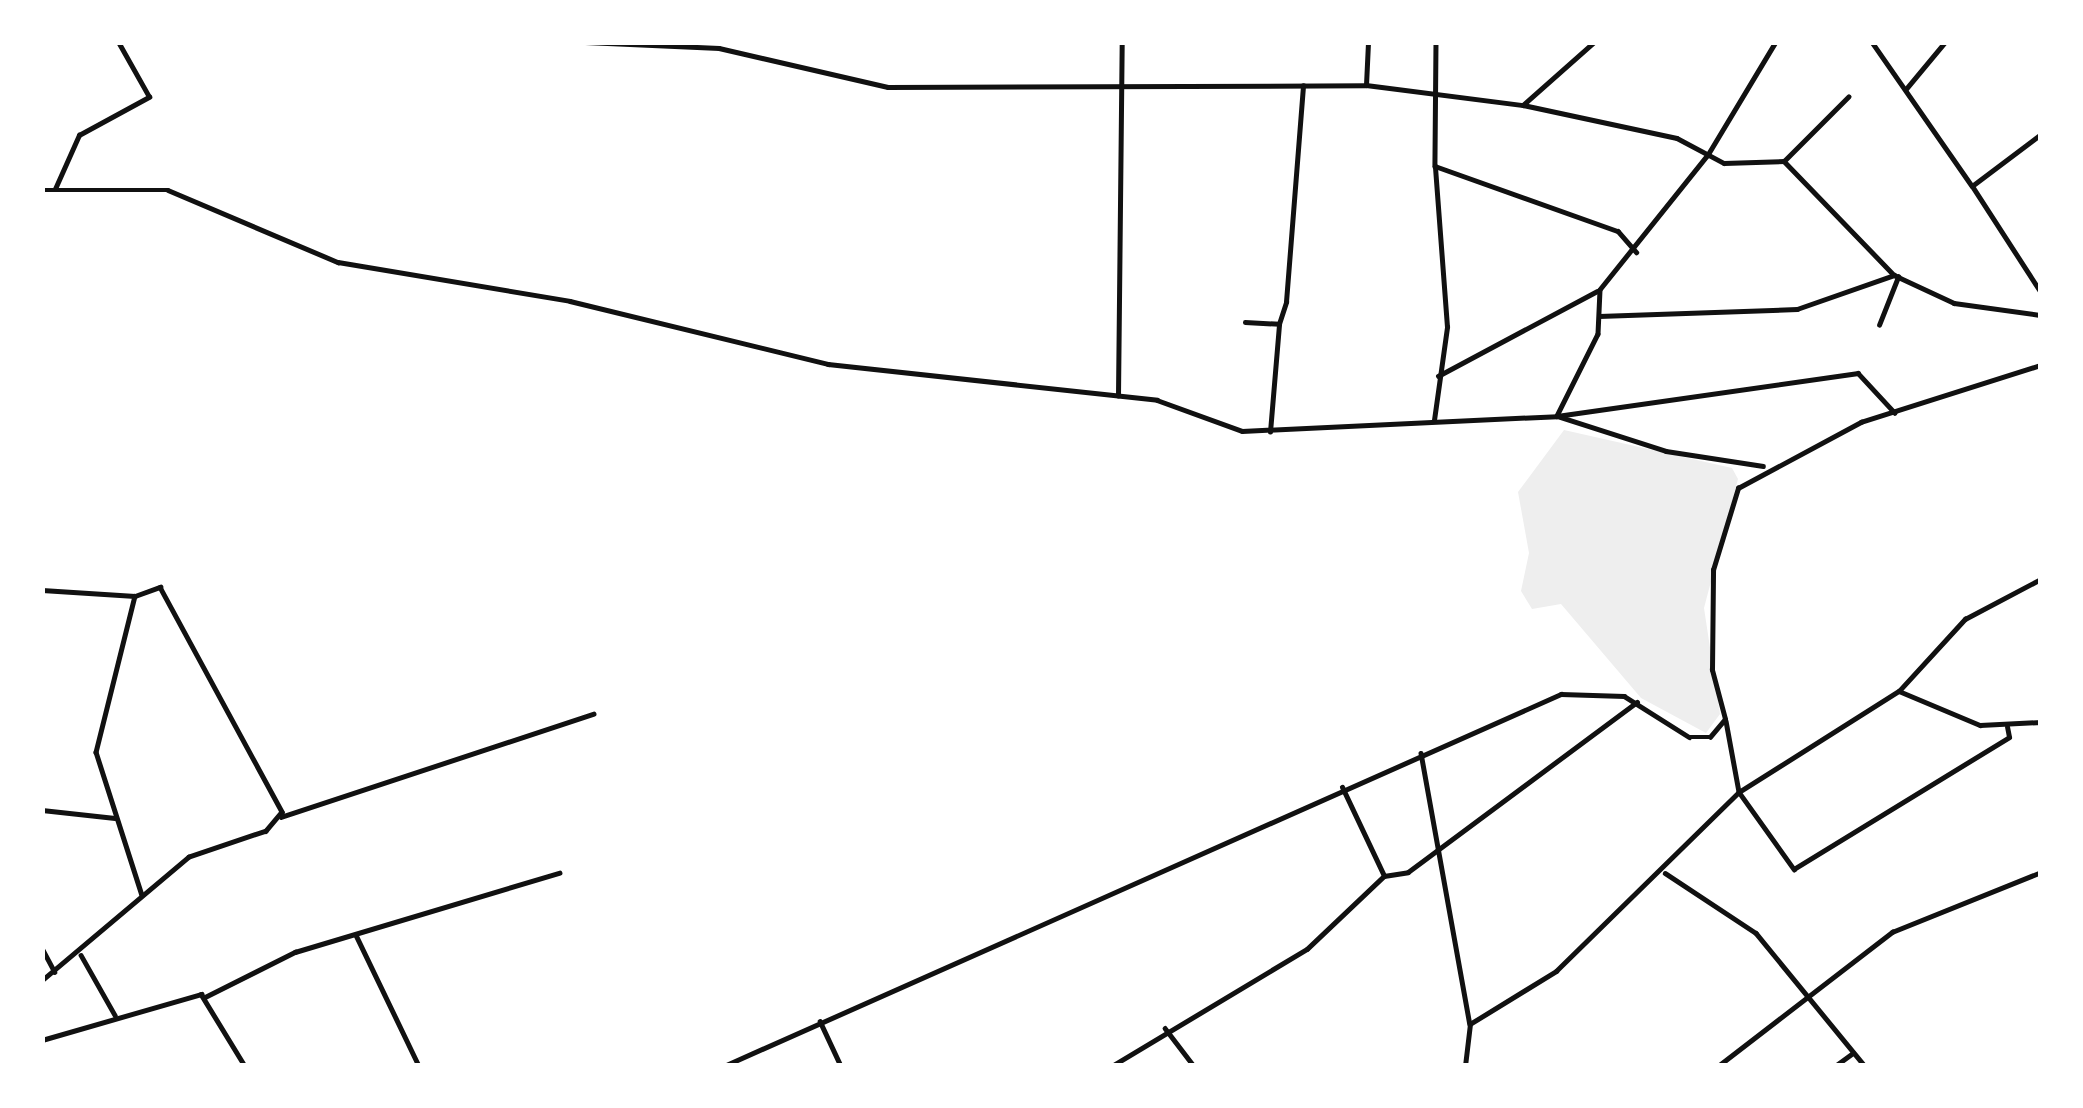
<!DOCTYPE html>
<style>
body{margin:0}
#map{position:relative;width:2083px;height:1108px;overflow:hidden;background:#fff;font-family:"Asap Condensed",sans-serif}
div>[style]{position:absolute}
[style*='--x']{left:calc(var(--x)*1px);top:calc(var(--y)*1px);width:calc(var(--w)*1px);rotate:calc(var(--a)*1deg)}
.green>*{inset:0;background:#eee}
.minor>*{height:4.5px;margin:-2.25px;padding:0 2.25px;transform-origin:2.25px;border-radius:2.25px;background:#111}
span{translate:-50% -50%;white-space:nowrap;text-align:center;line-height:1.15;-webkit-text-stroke:9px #fff;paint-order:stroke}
.frame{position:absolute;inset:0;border:45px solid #fff;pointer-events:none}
</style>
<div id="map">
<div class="green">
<i style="clip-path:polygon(1564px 430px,1732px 468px,1738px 479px,1704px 608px,1720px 714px,1706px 733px,1641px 698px,1561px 604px,1532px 609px,1521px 591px,1529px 553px,1518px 492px)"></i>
</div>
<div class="minor">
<i style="--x:585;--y:42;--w:134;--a:2.6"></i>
<i style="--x:719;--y:48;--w:173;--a:13"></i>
<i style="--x:888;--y:87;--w:478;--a:-0.2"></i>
<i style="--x:1366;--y:85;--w:158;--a:7.3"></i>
<i style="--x:1523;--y:105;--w:157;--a:12.1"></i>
<i style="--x:1677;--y:138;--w:53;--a:28"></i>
<i style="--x:1724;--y:163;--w:60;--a:-1.9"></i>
<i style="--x:1784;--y:161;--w:158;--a:46"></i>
<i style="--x:1894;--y:275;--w:66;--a:25"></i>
<i style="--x:1954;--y:303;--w:88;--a:7.9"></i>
<i style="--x:1436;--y:42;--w:124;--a:90.5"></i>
<i style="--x:1435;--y:166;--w:194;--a:19.6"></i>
<i style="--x:1618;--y:231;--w:28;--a:49"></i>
<i style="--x:1776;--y:42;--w:132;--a:121"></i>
<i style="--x:1708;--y:155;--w:173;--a:128.7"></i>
<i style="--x:1600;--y:290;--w:44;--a:92.6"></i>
<i style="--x:1598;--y:334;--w:92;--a:116.6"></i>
<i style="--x:1557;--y:416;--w:304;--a:-8.1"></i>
<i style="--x:1858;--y:373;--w:54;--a:47.2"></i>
<i style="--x:1872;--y:42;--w:175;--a:55.2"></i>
<i style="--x:1972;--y:186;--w:86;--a:-37"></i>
<i style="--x:2039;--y:42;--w:2;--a:27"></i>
<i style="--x:1366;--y:85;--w:43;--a:-87.3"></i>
<i style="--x:1906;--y:89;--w:61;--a:-50.3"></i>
<i style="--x:1523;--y:105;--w:95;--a:-41.6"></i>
<i style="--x:1784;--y:161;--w:91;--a:-45"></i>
<i style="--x:1973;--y:187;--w:125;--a:57.1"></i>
<i style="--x:55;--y:189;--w:59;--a:-66"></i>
<i style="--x:79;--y:135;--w:80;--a:-28.5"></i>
<i style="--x:149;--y:97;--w:63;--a:-119.4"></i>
<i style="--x:42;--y:190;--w:126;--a:0"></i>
<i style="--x:168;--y:190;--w:185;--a:23"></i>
<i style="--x:338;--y:262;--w:235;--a:9.5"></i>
<i style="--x:570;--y:301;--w:266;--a:13.7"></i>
<i style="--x:828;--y:364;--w:331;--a:6.2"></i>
<i style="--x:1157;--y:400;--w:90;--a:20"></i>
<i style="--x:1242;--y:431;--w:315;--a:-2.7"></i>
<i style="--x:1557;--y:416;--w:114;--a:17.8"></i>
<i style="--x:1666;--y:451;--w:98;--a:8.8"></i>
<i style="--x:1599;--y:316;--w:198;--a:-2"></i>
<i style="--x:1797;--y:309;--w:103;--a:-19.3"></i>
<i style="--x:1245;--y:322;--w:34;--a:3"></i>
<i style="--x:1279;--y:324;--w:23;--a:-72"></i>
<i style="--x:1286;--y:302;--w:217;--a:-85.5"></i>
<i style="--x:1879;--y:325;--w:52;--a:-68.4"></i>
<i style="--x:1438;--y:376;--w:180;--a:-28.1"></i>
<i style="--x:1118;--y:396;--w:354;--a:-89.4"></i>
<i style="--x:1434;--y:420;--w:94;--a:-82"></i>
<i style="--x:1447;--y:327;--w:161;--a:-94.3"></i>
<i style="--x:1270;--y:432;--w:108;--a:-85.2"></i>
<i style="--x:42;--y:590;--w:93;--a:3.7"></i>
<i style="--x:135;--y:596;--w:27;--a:-20"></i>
<i style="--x:160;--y:587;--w:256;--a:61.5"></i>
<i style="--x:282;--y:812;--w:25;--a:130"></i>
<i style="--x:266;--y:831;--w:81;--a:161.3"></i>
<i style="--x:189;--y:857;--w:192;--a:139.9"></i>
<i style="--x:135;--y:596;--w:161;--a:104"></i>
<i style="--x:96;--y:752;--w:150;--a:72.2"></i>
<i style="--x:1899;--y:691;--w:88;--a:22.8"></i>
<i style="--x:1980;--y:725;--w:61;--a:-2.8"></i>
<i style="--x:1726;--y:721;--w:72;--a:79.6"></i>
<i style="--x:1739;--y:792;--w:95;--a:54.5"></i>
<i style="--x:1794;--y:869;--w:252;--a:-31.5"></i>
<i style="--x:2009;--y:737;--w:10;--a:-101"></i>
<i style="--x:1421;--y:753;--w:275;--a:79.8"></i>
<i style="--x:42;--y:810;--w:73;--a:6.3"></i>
<i style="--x:281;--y:817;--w:329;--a:-18.3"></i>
<i style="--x:1665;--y:873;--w:109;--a:33.4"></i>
<i style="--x:1756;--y:933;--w:172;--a:50.7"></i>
<i style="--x:1384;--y:876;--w:24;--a:-9"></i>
<i style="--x:1408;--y:872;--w:285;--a:-36.6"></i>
<i style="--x:356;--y:935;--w:145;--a:64.3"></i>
<i style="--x:42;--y:948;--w:27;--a:62"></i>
<i style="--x:81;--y:955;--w:69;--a:60.5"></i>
<i style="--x:205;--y:997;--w:101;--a:-26.6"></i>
<i style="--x:295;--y:952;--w:276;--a:-16.7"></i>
<i style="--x:820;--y:1021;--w:50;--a:65"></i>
<i style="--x:1165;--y:1028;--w:48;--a:52.7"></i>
<i style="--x:42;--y:1040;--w:166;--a:-16.1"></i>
<i style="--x:201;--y:994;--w:84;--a:58.6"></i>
<i style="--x:724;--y:1066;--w:916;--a:-23.96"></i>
<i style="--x:1561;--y:694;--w:63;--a:1.8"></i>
<i style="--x:1624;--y:696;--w:77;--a:32.2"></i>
<i style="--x:1689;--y:737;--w:21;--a:0"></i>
<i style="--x:1710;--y:737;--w:23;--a:-50"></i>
<i style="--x:1725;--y:719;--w:51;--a:-104.9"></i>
<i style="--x:1712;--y:670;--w:100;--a:-89.4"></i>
<i style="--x:1713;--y:570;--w:86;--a:-73"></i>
<i style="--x:1738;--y:488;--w:140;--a:-28.2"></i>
<i style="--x:1861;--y:422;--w:189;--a:-17.6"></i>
<i style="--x:1112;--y:1066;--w:227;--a:-31"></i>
<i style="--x:1307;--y:949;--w:106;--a:-43.5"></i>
<i style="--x:1384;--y:876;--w:98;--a:-115.3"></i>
<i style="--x:1465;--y:1066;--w:42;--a:-83.2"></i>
<i style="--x:1470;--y:1024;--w:101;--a:-31.6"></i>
<i style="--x:1556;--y:971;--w:256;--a:-44.4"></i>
<i style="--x:1739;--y:792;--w:189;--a:-32.3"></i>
<i style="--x:1899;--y:691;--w:98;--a:-47.5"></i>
<i style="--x:1965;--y:619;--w:86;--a:-27.8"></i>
<i style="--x:1718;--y:1066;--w:220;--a:-37.6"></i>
<i style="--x:1892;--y:932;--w:161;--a:-21.9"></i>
<i style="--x:1835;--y:1066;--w:22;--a:-36"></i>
</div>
<div class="frame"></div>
</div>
